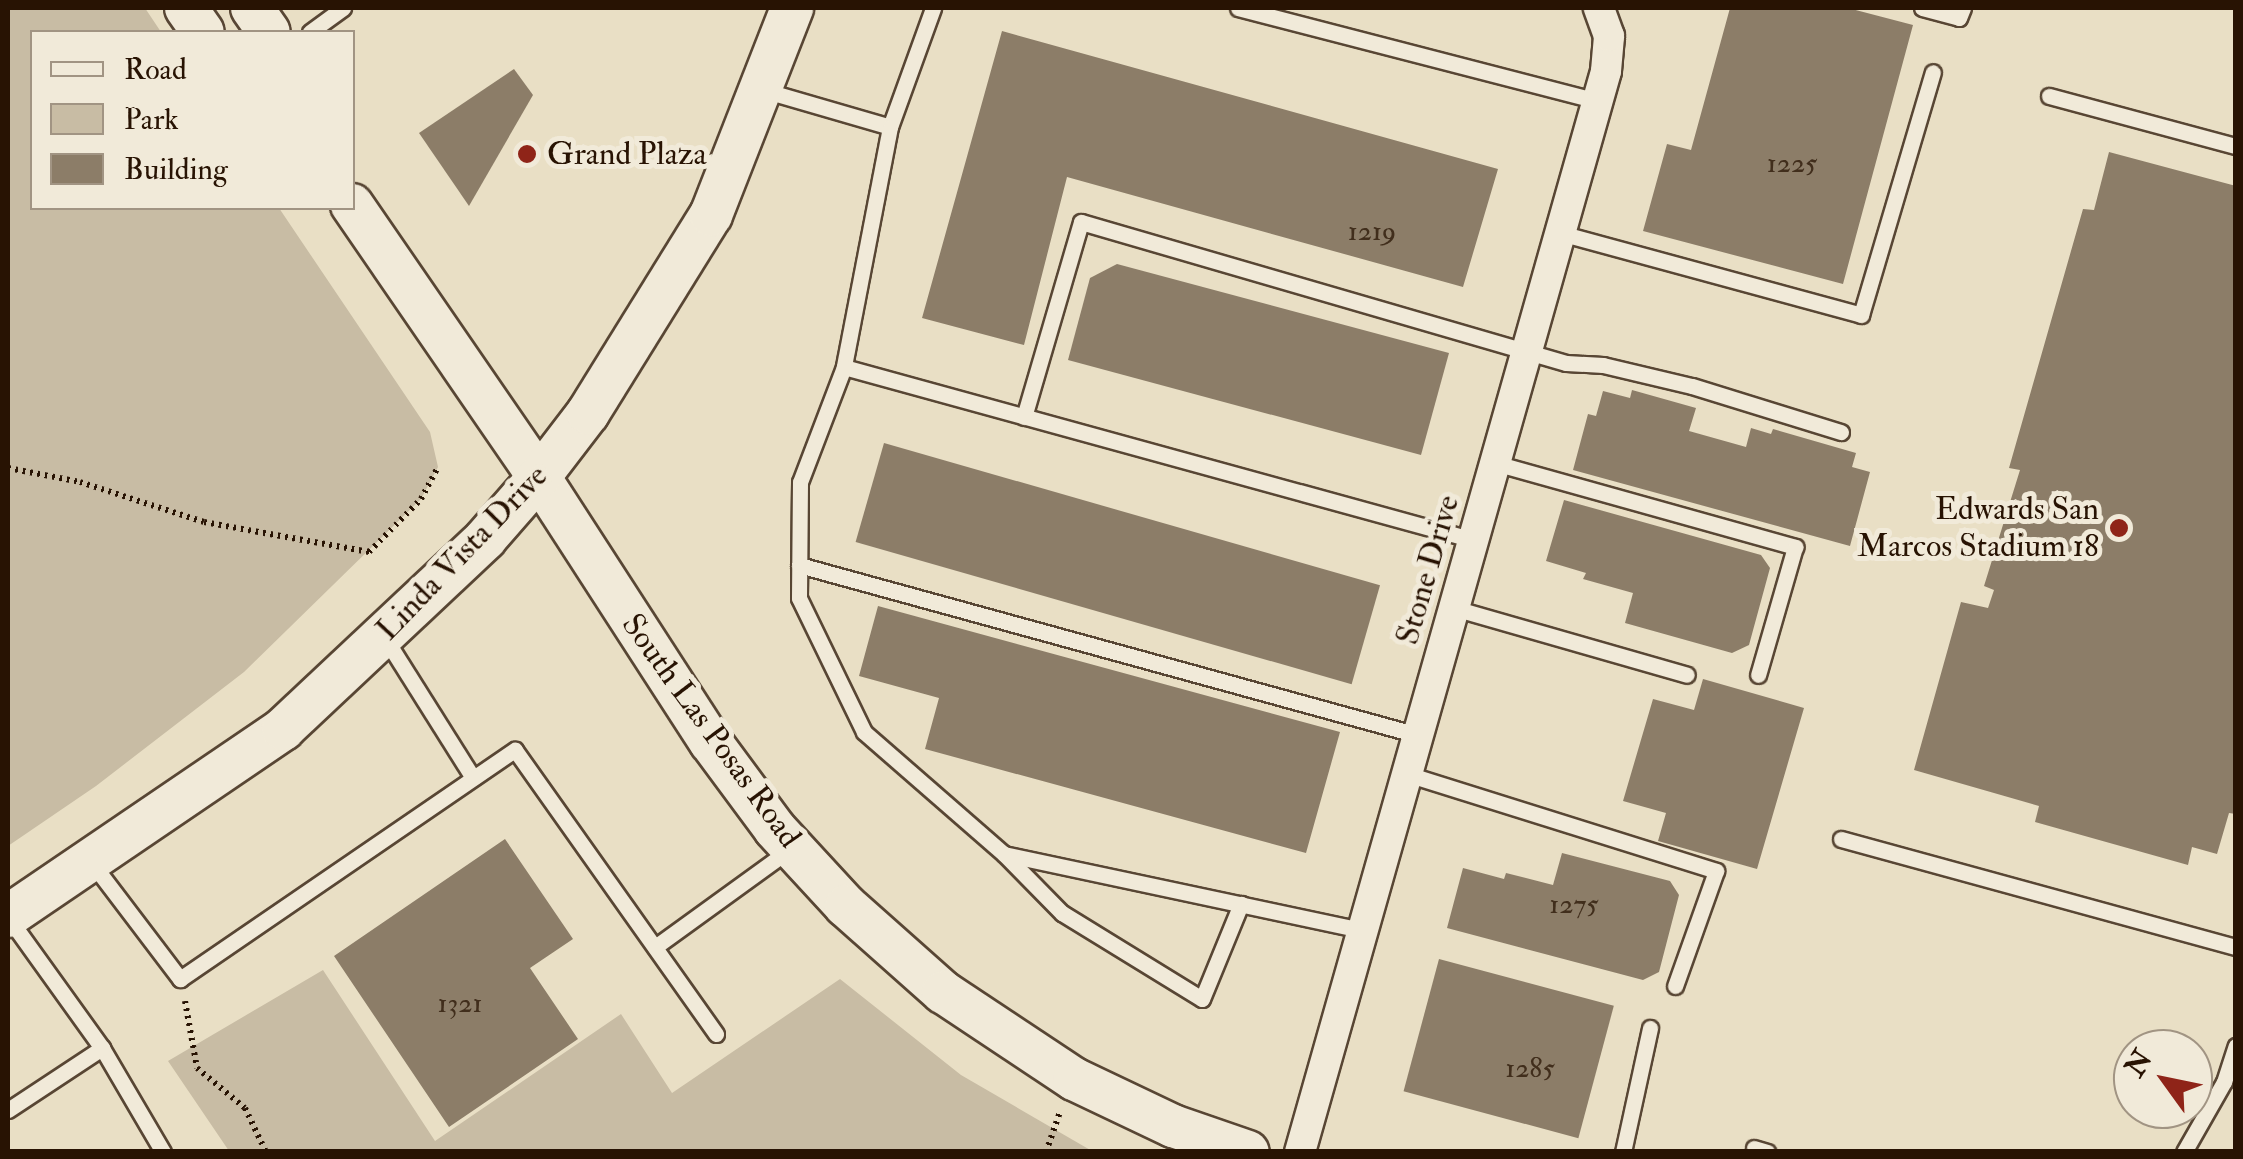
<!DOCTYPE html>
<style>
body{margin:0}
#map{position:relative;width:2243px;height:1159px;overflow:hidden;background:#e9dfc5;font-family:"IM FELL Double Pica",serif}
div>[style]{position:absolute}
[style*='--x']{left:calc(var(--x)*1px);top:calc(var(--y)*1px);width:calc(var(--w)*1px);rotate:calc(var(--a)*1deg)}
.green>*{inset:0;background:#c8bca4}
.building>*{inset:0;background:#8c7d68;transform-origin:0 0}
.path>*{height:6px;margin-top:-3px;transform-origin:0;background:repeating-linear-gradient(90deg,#281303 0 2.5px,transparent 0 7.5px)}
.roads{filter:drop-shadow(2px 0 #584634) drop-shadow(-2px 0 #584634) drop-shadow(0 2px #584634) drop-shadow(0 -2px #584634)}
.service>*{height:15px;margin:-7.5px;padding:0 7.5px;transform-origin:7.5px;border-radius:7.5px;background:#f1ead9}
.minor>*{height:30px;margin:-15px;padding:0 15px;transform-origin:15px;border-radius:15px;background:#f1ead9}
.secondary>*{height:42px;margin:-21px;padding:0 21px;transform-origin:21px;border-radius:21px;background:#f1ead9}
.dots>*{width:28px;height:28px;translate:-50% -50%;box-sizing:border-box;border:5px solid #f1ead9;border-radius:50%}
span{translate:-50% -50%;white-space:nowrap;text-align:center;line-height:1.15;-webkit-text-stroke:10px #f1ead9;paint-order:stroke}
.number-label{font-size:28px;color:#412e1c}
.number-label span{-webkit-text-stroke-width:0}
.poi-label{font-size:32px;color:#281303}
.left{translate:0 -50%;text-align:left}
.right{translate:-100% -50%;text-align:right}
.street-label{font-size:32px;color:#281303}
.frame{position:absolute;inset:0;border:10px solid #281303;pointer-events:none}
.legend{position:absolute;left:30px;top:30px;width:325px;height:180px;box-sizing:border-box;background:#f1ead9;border:2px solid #a19483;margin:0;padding:12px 18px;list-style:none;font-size:30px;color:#281303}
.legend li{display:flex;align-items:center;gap:20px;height:50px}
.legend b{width:50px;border:2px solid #a19483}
.north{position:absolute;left:2113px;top:1029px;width:100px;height:100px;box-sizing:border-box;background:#f1ead9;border:2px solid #a19483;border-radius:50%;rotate:303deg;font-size:28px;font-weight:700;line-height:40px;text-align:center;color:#281303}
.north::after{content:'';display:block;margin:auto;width:35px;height:45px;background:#8f2418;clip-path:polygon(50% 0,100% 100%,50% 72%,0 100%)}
</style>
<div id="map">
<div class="green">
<i style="clip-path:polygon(8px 8px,145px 8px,161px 32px,32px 32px,32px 208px,279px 208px,430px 432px,438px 467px,421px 499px,244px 672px,96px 786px,8px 846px)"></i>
<i style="clip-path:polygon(323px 970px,435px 1141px,621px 1014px,672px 1093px,840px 979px,961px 1075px,1092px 1151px,229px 1151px,168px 1061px)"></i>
</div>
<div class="building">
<i style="clip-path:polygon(1730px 8px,1848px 8px,1913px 25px,1843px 284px,1643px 231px,1667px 144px,1691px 150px)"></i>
<i style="clip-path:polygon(1002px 31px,1498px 169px,1463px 287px,1067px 177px,1024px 345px,922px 318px)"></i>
<i style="clip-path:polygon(514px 69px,533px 95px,469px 206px,419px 133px)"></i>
<i style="clip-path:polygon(2109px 152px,2236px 186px,2236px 814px,2229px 813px,2217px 854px,2192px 847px,2188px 865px,2035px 822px,2039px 806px,1914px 770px,1961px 602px,1988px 608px,1994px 590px,1984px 586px,2020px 470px,2009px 468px,2083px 209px,2094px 210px)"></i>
<i style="clip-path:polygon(1117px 264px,1449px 353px,1421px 455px,1068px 360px,1090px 278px)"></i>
<i style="clip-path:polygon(1632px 390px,1696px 408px,1689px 431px,1746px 447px,1751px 428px,1771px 434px,1773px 429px,1856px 453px,1852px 467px,1870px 472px,1850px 546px,1573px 470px,1588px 414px,1596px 416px,1603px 391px,1630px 398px)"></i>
<i style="left:884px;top:443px;width:516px;height:103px;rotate:16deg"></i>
<i style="clip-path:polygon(1564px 500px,1761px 555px,1770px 568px,1749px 645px,1732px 653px,1625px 623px,1633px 593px,1583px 579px,1586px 573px,1546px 561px)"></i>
<i style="clip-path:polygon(878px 606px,1340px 732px,1306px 853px,925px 749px,939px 698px,859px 676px)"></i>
<i style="clip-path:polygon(1703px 679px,1804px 708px,1757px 869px,1658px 841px,1666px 813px,1623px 801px,1653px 699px,1694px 710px)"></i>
<i style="clip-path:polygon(505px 839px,573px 939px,530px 968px,578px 1039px,449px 1127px,334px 956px)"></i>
<i style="clip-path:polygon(1562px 853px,1670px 881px,1679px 895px,1659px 972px,1643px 980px,1447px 928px,1463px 868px,1504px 879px,1506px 873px,1553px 885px)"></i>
<i style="left:1439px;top:959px;width:181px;height:137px;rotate:15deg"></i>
</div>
<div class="path">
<i style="--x:8;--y:468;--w:73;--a:11"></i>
<i style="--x:80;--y:482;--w:130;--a:17.9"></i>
<i style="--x:204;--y:522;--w:168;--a:10.3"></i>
<i style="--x:369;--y:552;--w:74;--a:-45.5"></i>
<i style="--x:421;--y:499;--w:36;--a:-62"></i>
<i style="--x:185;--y:1001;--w:68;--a:79.8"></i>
<i style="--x:197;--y:1068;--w:62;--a:39.8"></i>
<i style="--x:245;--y:1108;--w:49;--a:64.5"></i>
<i style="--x:1046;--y:1152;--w:42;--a:-70.7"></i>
</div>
<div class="roads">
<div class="service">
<i style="--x:1238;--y:8;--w:372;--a:14.5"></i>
<i style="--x:1922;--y:8;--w:38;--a:15"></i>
<i style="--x:1959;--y:18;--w:11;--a:-68"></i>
<i style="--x:310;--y:32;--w:41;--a:-36"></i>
<i style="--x:763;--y:90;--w:132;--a:16.2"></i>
<i style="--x:890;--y:127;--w:127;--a:-70.1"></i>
<i style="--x:2049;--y:96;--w:194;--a:15"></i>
<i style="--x:890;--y:127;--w:244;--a:100.9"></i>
<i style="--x:844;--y:367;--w:653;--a:15.36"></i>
<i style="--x:1560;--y:233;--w:312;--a:15.2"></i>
<i style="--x:1861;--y:315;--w:253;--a:-73.5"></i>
<i style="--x:844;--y:367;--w:123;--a:110.9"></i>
<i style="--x:800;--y:482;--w:116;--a:90.5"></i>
<i style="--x:799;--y:598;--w:149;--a:64.1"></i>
<i style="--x:864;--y:732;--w:186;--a:41.1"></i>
<i style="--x:1004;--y:854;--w:367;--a:12"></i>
<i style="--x:1024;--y:417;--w:203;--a:-73.7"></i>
<i style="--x:1081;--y:222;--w:505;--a:16.21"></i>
<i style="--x:1566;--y:363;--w:37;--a:3"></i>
<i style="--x:1603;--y:365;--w:91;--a:13.3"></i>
<i style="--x:1692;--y:386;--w:156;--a:17.2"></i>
<i style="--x:1495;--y:463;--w:312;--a:15.6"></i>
<i style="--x:1795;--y:547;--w:133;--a:106.1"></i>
<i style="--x:799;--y:565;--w:642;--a:15.36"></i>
<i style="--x:1454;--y:608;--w:242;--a:16"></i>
<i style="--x:385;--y:638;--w:165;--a:57.8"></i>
<i style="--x:1407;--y:774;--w:324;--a:17.4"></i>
<i style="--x:1716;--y:871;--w:122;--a:109.6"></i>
<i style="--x:1841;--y:839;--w:409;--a:15.3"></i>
<i style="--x:1004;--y:854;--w:83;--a:45.5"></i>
<i style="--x:1062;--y:913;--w:164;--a:31.6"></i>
<i style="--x:1202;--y:999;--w:103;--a:-67.7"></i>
<i style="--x:92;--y:863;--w:146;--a:52.8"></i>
<i style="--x:180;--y:979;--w:406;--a:-34.4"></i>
<i style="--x:515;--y:750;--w:348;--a:54.7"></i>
<i style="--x:655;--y:947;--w:165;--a:-35.9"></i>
<i style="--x:102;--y:1048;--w:121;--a:59.6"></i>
<i style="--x:8;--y:1110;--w:113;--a:-33.4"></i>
<i style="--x:102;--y:1048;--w:158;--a:-125.7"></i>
<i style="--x:1754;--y:1148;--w:14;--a:17"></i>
<i style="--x:1623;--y:1152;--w:127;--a:-77.7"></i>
<i style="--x:2184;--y:1152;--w:81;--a:-60.3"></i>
<i style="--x:2224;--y:1082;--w:38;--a:-72"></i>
</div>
<div class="minor">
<i style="--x:1300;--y:1152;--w:1123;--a:-74.19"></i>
<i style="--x:1606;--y:71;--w:35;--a:-85"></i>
<i style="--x:1609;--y:36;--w:30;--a:-110"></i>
</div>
<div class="secondary">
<i style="--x:186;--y:8;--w:29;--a:55"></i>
<i style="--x:252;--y:8;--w:29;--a:55"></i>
<i style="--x:352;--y:205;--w:330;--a:55.5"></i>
<i style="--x:539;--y:477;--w:315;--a:57.1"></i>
<i style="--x:710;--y:741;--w:109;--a:53.5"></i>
<i style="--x:775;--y:829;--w:105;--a:47.3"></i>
<i style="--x:846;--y:906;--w:130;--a:41.6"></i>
<i style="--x:943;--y:992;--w:157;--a:33.6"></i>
<i style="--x:1074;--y:1079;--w:110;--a:25.4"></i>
<i style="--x:1173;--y:1126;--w:79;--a:19.1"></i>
<i style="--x:8;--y:916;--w:333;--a:-34.2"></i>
<i style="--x:283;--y:729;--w:277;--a:-43.2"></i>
<i style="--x:485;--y:539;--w:82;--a:-48.9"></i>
<i style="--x:539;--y:477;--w:81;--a:-52.6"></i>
<i style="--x:588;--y:413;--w:233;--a:-58.2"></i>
<i style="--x:711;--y:215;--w:222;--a:-68.6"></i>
</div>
</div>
<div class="dots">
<i style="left:527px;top:154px;background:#8f2418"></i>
<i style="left:2119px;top:528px;background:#8f2418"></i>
</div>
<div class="number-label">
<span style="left:1792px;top:164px">1225</span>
<span style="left:1372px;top:232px">1219</span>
<span style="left:1574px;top:905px">1275</span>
<span style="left:460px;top:1004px">1321</span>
<span style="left:1530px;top:1069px">1285</span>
</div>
<div class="poi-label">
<span class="left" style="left:547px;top:154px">Grand Plaza</span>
<span class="right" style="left:2099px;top:528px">Edwards San<br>Marcos Stadium 18</span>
</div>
<div class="street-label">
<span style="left:462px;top:553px;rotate:-46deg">Linda Vista Drive</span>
<span style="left:1428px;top:570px;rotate:-74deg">Stone Drive</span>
<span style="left:711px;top:731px;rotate:54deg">South Las Posas Road</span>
</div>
<div class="frame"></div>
<ul class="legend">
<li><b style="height:12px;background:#f1ead9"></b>Road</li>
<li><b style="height:28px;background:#c8bca4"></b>Park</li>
<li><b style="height:28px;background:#8c7d68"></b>Building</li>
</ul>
<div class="north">N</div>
</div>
